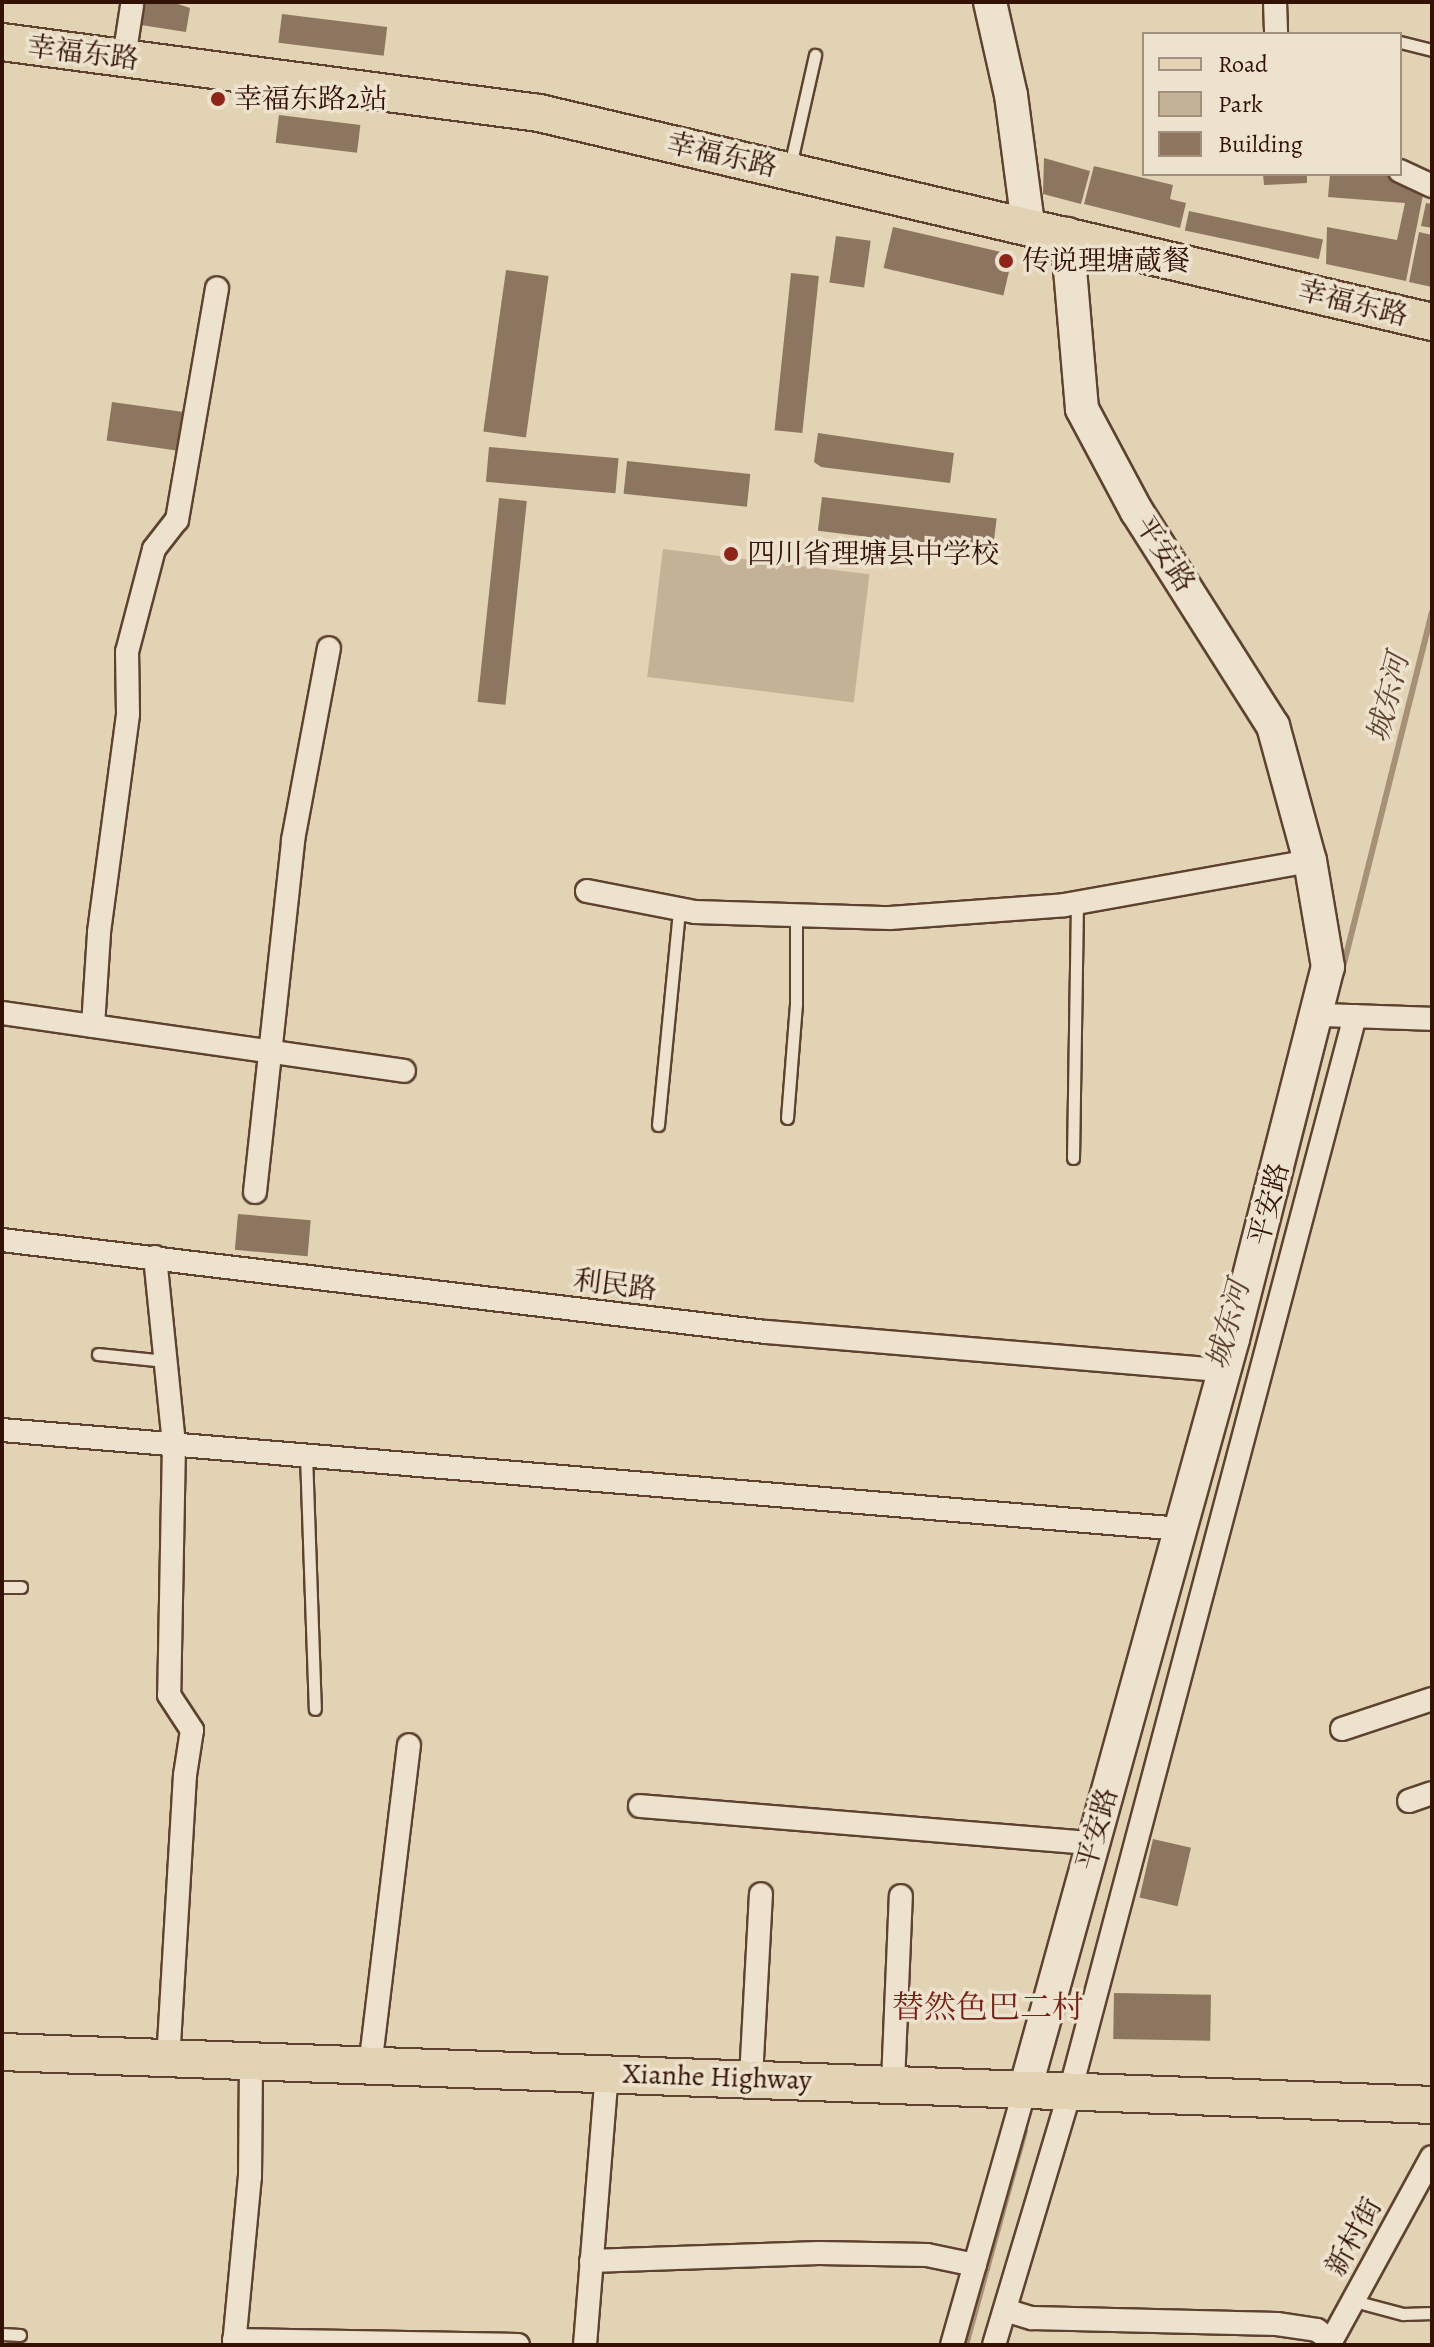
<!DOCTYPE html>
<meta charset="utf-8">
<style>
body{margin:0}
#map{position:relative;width:1434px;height:2347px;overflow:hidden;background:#e1d3b4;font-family:Alegreya,"Noto Serif SC",serif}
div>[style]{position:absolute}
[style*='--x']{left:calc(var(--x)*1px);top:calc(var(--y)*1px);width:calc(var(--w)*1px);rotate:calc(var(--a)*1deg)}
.green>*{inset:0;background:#c3b296;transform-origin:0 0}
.stream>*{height:6px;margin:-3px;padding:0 3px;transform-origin:3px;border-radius:3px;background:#a69178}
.building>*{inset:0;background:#8d765f;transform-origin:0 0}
.roads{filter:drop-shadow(2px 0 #5e422f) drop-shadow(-2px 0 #5e422f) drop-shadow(0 2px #5e422f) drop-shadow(0 -2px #5e422f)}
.lane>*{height:11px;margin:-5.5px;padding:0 5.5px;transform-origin:5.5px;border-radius:5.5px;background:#ece2ce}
.street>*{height:22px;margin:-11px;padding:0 11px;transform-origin:11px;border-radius:11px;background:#ece2ce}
.secondary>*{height:32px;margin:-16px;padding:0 16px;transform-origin:16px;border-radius:16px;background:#ece2ce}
.primary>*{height:36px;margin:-18px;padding:0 18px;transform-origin:18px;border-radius:18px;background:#e1d3b4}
.dots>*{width:22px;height:22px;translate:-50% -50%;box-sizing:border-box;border:4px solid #ece2ce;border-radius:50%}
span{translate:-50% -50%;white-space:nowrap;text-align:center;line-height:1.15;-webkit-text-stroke:7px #ece2ce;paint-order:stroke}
.street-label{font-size:28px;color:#331203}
.poi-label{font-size:28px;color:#331203}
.left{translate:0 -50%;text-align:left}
.water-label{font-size:30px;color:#614532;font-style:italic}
.quarter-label{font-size:32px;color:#7a1f14}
.frame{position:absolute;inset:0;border:4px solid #331203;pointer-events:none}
.legend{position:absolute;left:1142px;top:32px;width:260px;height:144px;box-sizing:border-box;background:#ece2ce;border:2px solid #a28f7d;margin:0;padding:10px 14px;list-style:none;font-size:24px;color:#331203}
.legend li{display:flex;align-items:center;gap:16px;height:40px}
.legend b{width:40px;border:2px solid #a28f7d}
</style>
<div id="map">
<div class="green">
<i style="left:663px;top:549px;width:208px;height:129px;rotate:7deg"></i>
</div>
<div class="stream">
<i style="--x:1286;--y:1195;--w:601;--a:-75.94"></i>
<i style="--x:966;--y:2345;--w:222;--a:-74.6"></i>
</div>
<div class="building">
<i style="clip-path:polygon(117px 2px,172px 2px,190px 8px,186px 32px,141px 25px,144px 8px)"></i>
<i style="left:282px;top:14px;width:106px;height:29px;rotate:7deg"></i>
<i style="left:279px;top:115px;width:82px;height:28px;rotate:7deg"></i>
<i style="clip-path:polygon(1044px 158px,1090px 171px,1081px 204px,1043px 194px)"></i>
<i style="clip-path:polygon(1094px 166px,1173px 185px,1170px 199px,1186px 203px,1180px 228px,1084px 204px)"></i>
<i style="clip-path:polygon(1263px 174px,1307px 174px,1307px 183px,1264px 185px)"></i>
<i style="clip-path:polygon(1330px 174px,1392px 174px,1399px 185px,1424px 190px,1406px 281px,1326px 264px,1327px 227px,1397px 240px,1405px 203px,1328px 197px)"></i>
<i style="clip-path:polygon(1426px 203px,1432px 204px,1432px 228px,1421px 226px)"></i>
<i style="left:1189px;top:211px;width:137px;height:20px;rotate:12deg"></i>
<i style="left:893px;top:227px;width:123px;height:42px;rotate:13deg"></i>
<i style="clip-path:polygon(1419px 232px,1432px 235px,1432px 287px,1409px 282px)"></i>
<i style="left:836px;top:236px;width:35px;height:47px;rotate:8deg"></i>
<i style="left:506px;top:270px;width:43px;height:163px;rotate:8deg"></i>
<i style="left:791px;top:273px;width:28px;height:158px;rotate:6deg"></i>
<i style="left:112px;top:402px;width:74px;height:39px;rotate:8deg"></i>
<i style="clip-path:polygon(818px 433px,954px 453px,950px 483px,821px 467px,814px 462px)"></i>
<i style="left:489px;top:447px;width:130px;height:35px;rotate:5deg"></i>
<i style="left:627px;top:461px;width:124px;height:33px;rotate:6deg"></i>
<i style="left:822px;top:497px;width:176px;height:34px;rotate:7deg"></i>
<i style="left:499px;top:498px;width:28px;height:205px;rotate:6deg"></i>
<i style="left:238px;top:1214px;width:73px;height:36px;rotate:5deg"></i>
<i style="left:1153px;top:1839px;width:39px;height:60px;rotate:13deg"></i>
<i style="left:1114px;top:1993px;width:97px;height:46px;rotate:1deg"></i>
</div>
<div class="roads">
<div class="lane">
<i style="--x:1400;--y:42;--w:33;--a:14"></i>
<i style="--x:790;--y:166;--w:114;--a:-77.3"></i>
<i style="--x:787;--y:1118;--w:114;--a:-85.5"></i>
<i style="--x:796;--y:1004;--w:89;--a:-90"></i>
<i style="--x:658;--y:1125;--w:217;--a:-84.4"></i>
<i style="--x:1073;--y:1158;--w:255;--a:-89.1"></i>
<i style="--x:98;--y:1354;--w:67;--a:6"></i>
<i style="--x:306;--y:1455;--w:254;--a:88"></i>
<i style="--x:2;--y:1587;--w:19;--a:0"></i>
<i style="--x:1354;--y:2301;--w:51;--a:14.9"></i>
<i style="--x:1403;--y:2314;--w:29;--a:-2"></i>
<i style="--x:2;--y:2334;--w:18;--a:3"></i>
</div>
<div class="street">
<i style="--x:1275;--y:2;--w:32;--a:88"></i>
<i style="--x:124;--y:58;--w:53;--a:-81.3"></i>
<i style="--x:1400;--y:171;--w:35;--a:25"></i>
<i style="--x:587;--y:891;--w:110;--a:11"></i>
<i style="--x:695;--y:912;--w:195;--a:1.8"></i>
<i style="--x:890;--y:918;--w:175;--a:-4.2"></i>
<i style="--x:1065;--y:905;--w:249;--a:-10.2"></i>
<i style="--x:2;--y:1013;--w:406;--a:8.2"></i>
<i style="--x:1319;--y:1015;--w:113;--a:2"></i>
<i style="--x:93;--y:1026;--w:94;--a:-86.3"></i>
<i style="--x:99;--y:932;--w:220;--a:-82.4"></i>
<i style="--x:128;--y:714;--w:62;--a:-90.9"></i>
<i style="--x:127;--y:652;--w:106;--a:-75.3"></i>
<i style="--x:154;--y:549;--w:37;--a:-52"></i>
<i style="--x:177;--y:520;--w:235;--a:-80.2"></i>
<i style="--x:255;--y:1192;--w:354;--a:-83.8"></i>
<i style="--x:293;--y:840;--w:195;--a:-79.4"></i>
<i style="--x:2;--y:1240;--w:770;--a:6.87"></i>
<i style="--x:766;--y:1332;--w:459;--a:4.8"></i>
<i style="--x:155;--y:1257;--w:188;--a:84.2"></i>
<i style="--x:174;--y:1444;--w:251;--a:91.1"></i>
<i style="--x:169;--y:1695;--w:42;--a:56.7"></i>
<i style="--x:192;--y:1730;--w:46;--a:98.8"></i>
<i style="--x:185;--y:1775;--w:285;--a:93.4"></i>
<i style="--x:2;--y:1430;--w:1183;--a:4.8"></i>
<i style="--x:1342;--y:1729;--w:95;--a:-18.4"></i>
<i style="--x:1409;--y:1801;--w:24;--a:-19"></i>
<i style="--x:640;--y:1806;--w:455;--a:4.7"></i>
<i style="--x:370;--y:2067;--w:324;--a:-83.1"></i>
<i style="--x:751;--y:2078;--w:184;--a:-86.9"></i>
<i style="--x:893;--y:2083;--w:187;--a:-87.6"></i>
<i style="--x:591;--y:2261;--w:228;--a:-2"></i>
<i style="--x:819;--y:2253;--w:108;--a:1.1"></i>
<i style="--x:927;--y:2255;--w:49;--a:11.8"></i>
<i style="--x:1005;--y:2310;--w:28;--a:17"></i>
<i style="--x:1032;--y:2318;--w:245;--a:1.4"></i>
<i style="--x:1277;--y:2324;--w:40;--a:8.5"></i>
<i style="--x:1317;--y:2330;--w:18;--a:38"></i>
<i style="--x:234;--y:2340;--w:284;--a:1"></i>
<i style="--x:234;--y:2345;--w:169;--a:-84.6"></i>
<i style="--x:250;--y:2177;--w:114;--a:-89.5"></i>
<i style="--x:585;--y:2345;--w:272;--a:-85.4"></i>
<i style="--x:952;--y:2345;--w:269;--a:-74.1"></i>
<i style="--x:994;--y:2345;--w:268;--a:-73.3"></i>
<i style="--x:1071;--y:2088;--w:1109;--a:-75.16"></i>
<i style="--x:1329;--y:2345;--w:214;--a:-61.3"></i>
</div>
<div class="secondary">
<i style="--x:990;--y:2;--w:95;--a:77.3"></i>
<i style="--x:1011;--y:95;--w:130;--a:82.5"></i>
<i style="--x:1026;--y:2086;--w:775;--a:-74.51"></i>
<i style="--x:1233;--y:1339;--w:384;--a:-75.7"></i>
<i style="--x:1328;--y:967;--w:108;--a:-99.6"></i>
<i style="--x:1310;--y:861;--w:140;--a:-105.3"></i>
<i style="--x:1273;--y:726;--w:254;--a:-122.4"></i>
<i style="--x:1137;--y:512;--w:117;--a:-118.1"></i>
<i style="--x:1082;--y:409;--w:176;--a:-94.9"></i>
</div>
<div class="primary">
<i style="--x:2;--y:42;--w:542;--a:7.53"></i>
<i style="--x:539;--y:113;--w:917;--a:13.17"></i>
<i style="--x:2;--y:2052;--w:1431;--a:2.12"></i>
</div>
</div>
<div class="dots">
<i style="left:218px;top:99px;background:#8f2418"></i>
<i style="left:1006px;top:261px;background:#8f2418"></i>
<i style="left:731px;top:554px;background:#8f2418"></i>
</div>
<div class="street-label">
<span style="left:83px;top:53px;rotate:7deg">幸福东路</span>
<span style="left:722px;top:155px;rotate:13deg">幸福东路</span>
<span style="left:1353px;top:303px;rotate:14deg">幸福东路</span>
<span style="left:1165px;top:554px;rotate:57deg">平安路</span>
<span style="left:1269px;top:1204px;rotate:-75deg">平安路</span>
<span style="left:615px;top:1285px;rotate:7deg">利民路</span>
<span style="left:1097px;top:1829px;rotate:-74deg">平安路</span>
<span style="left:717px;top:2077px;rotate:2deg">Xianhe Highway</span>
<span style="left:1354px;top:2237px;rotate:-61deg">新村街</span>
</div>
<div class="poi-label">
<span class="left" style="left:234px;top:99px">幸福东路2站</span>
<span class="left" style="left:1022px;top:261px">传说理塘蔵餐</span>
<span class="left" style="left:747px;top:554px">四川省理塘县中学校</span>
</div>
<div class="water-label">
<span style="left:1388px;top:698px;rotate:-76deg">城东河</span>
<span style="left:1228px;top:1325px;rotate:-75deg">城东河</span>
</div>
<div class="quarter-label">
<span style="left:988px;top:2007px">替然色巴二村</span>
</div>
<div class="frame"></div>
<ul class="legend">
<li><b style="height:10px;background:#e1d3b4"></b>Road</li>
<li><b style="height:22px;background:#c3b296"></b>Park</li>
<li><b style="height:22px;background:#8d765f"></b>Building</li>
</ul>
</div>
